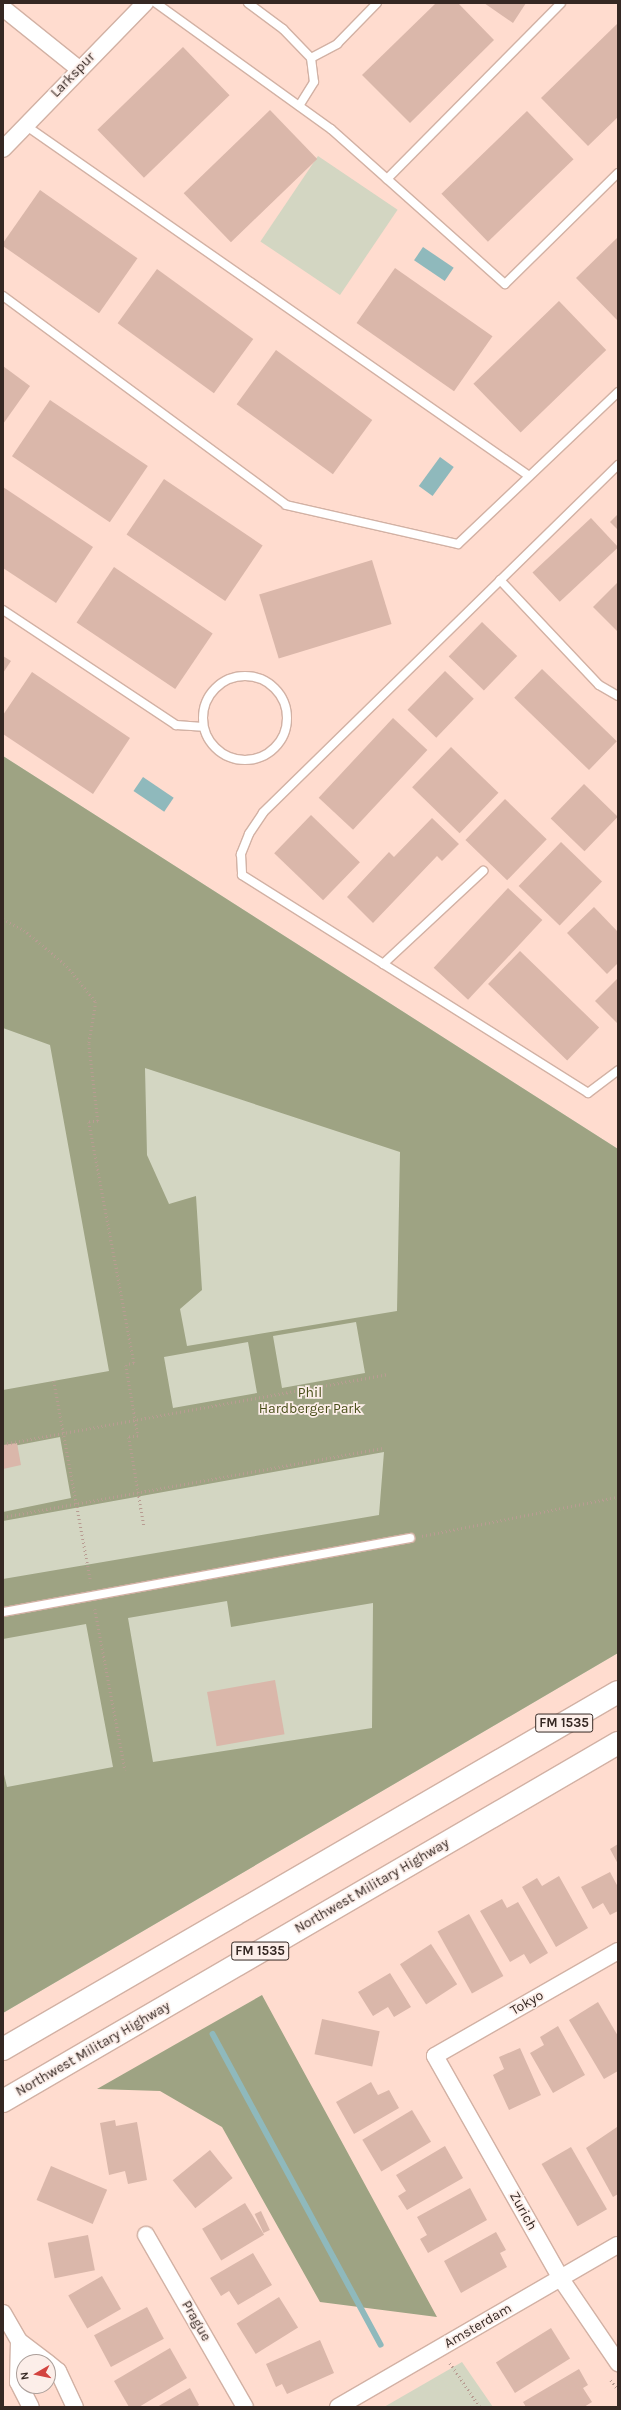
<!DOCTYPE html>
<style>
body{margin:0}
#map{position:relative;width:621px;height:2410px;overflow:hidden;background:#ffdccf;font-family:Karla,sans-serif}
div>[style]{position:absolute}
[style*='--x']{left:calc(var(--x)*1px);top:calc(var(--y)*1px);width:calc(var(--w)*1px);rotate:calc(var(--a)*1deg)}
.green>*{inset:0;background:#d3d6c2;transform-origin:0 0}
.forest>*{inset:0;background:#9ea383}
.water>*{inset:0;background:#8fb9bc;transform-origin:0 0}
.stream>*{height:5.5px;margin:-2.75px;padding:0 2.75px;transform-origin:2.75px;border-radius:2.75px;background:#8fb9bc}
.building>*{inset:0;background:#dab7aa;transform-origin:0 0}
.path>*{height:2.5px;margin-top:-1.25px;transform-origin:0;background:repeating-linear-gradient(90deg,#b89c92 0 1px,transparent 0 4px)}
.roads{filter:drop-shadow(1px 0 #d2b1a4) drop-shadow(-1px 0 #d2b1a4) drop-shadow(0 1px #d2b1a4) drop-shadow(0 -1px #d2b1a4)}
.lane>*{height:8px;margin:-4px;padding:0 4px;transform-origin:4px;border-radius:4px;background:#fff}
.lane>.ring{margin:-4px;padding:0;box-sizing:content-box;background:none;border:8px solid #fff;border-radius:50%}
.street>*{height:16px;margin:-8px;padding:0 8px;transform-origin:8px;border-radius:8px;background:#fff}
.primary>*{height:22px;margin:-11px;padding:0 11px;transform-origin:11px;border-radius:11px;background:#fff}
span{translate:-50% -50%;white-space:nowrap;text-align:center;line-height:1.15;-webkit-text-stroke:3.5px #fceee9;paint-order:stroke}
.shield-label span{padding:1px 3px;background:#fceee9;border:1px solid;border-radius:3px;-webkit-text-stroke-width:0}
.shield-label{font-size:13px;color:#352823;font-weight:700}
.street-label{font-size:14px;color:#352823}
.park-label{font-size:14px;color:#494f1a}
.frame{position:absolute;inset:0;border:4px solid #352823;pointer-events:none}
.north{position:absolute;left:16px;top:2354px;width:40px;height:40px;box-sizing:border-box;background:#fceee9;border:1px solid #ac9f9a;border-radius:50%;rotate:261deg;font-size:11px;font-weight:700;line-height:16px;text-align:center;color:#352823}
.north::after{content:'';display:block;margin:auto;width:14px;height:18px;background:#d34440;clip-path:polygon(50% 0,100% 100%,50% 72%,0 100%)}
</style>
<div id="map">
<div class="green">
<i style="left:318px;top:156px;width:96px;height:103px;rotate:34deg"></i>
<i style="clip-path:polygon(3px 756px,618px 1149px,618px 1653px,3px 2013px)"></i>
<i style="clip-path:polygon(462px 2362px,493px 2407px,384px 2407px)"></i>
</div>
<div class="forest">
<i style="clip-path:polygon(evenodd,3px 756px,618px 1149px,618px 1653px,3px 2013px,3px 1770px,7px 1787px,113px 1767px,86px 1624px,3px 1639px,3px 1579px,379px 1515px,384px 1452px,3px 1521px,3px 1512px,71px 1498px,60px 1437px,3px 1448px,3px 1390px,109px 1371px,50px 1045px,3px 1028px,3px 756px,145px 1068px,400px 1152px,397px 1311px,187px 1346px,180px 1309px,202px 1290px,196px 1196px,169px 1204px,147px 1155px,145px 1068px,3px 756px,356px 1322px,365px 1373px,282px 1388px,273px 1336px,356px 1322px,3px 756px,248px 1342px,257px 1393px,173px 1408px,164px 1357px,248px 1342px,3px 756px,227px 1601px,231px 1627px,373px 1603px,372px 1728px,153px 1762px,128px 1618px,227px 1601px)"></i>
<i style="clip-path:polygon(262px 1995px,437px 2317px,320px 2302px,222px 2127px,160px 2091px,97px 2089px)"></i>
</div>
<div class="water">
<i style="left:423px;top:247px;width:37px;height:16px;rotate:34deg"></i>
<i style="left:440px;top:457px;width:17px;height:36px;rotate:36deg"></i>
<i style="left:143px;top:777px;width:37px;height:17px;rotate:34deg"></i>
</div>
<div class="stream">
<i style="--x:213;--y:2034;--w:353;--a:61.6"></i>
</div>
<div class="building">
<i style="clip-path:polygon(436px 3px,458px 3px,494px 40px,410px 123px,362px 75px)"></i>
<i style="clip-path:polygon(484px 3px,526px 3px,513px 23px)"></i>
<i style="clip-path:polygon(618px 23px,618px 117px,588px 146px,541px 98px)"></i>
<i style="left:183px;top:47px;width:67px;height:119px;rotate:46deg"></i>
<i style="left:270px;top:110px;width:68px;height:120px;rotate:46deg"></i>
<i style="left:527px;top:111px;width:67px;height:119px;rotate:46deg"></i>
<i style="left:40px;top:190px;width:119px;height:67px;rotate:35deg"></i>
<i style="clip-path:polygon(618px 237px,618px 321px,576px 278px)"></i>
<i style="left:395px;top:268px;width:119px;height:67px;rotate:35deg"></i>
<i style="left:157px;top:269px;width:119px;height:67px;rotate:36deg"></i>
<i style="left:559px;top:301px;width:68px;height:119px;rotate:46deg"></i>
<i style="left:276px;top:350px;width:119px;height:67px;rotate:36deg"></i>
<i style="clip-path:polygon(3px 366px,30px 386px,3px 424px)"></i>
<i style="left:50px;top:400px;width:118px;height:68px;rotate:34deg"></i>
<i style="left:164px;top:479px;width:119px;height:67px;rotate:34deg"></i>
<i style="clip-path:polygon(3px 487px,93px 547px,56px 603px,3px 568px)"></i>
<i style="clip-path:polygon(618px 514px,618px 530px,610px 522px)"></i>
<i style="left:591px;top:518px;width:40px;height:80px;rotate:47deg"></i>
<i style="left:372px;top:560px;width:67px;height:118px;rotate:73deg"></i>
<i style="left:114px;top:567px;width:119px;height:67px;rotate:34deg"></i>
<i style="clip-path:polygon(618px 582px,618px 632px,593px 607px)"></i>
<i style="left:482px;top:622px;width:49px;height:48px;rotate:44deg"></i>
<i style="clip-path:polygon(3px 656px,11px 661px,3px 673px)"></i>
<i style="left:542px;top:669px;width:104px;height:40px;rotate:44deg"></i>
<i style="left:445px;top:671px;width:40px;height:54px;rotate:44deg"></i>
<i style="clip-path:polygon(32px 672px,130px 738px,93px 794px,3px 734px,3px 715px)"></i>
<i style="left:393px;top:718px;width:47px;height:109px;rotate:43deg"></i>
<i style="left:451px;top:747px;width:66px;height:56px;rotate:44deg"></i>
<i style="left:584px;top:784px;width:47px;height:48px;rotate:44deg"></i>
<i style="left:505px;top:799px;width:58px;height:57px;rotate:44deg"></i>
<i style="left:311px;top:815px;width:68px;height:53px;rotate:44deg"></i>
<i style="clip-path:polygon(432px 818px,459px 844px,442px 861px,437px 856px,373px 923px,347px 897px,389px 852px,394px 857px)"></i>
<i style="left:561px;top:842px;width:57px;height:61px;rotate:44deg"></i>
<i style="left:508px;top:888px;width:47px;height:109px;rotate:43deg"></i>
<i style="clip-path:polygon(594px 907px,618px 932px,618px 963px,607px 974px,567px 933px)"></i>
<i style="left:520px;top:951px;width:110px;height:46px;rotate:44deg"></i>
<i style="clip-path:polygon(618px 978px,618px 1024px,595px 1001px)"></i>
<i style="clip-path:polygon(17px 1443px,21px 1465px,3px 1469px,3px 1445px)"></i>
<i style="left:275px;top:1680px;width:55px;height:69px;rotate:80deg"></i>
<i style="clip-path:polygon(618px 1844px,618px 1864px,610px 1849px)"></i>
<i style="clip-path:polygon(610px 1872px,618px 1887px,618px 1911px,610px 1915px,603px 1903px,593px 1909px,581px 1887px)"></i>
<i style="clip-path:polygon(559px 1876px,588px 1928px,556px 1947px,522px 1887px,537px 1878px,542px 1886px)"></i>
<i style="clip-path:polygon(502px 1899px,507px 1908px,518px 1902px,548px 1953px,530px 1964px,524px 1954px,510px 1962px,480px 1911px)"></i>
<i style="left:469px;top:1914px;width:71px;height:36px;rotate:61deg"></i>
<i style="left:431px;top:1944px;width:48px;height:37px;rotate:57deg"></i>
<i style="clip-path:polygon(390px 1973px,411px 2007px,394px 2017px,388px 2007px,373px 2016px,358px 1992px)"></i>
<i style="clip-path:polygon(598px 2002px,618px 2036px,618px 2071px,604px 2079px,569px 2020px)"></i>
<i style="left:322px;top:2019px;width:59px;height:36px;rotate:12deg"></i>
<i style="clip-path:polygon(558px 2026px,585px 2075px,553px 2093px,530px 2053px,544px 2045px,540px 2037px)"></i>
<i style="clip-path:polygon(520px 2048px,541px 2095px,509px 2110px,493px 2075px,504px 2069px,499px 2057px)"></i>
<i style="clip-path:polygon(371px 2082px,378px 2095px,389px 2090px,399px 2108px,354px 2134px,336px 2102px)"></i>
<i style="left:412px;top:2110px;width:37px;height:58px;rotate:59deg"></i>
<i style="clip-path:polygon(115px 2120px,116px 2126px,137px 2122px,147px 2180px,128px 2184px,125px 2171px,109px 2175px,100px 2123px)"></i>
<i style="clip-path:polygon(617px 2127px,618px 2194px,613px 2197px,586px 2148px)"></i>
<i style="clip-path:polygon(445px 2146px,463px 2178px,407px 2210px,398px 2196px,406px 2191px,396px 2175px)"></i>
<i style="left:571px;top:2147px;width:72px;height:34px;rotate:60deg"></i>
<i style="left:210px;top:2150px;width:36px;height:48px;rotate:51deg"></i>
<i style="left:51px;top:2166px;width:61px;height:37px;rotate:23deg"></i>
<i style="clip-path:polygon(470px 2188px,487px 2220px,428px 2253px,420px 2239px,427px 2235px,417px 2217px)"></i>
<i style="left:245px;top:2203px;width:37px;height:50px;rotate:59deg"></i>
<i style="left:261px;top:2211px;width:21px;height:7px;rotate:65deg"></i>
<i style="clip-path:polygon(496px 2232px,506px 2250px,500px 2253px,507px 2267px,461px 2293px,444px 2261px)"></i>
<i style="left:88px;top:2235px;width:36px;height:41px;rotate:79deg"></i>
<i style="clip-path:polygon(253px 2253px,272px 2285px,238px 2305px,229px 2291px,221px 2296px,210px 2278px)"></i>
<i style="left:102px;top:2276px;width:38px;height:39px;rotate:60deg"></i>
<i style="left:279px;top:2297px;width:36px;height:50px;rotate:58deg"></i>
<i style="left:147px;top:2307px;width:36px;height:60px;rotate:62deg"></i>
<i style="left:551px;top:2328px;width:36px;height:65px;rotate:58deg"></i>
<i style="clip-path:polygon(320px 2340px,334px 2373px,287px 2394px,282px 2384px,276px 2387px,266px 2364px)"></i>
<i style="clip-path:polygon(170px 2348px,187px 2378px,139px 2407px,129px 2407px,114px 2381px)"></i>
<i style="clip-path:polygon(579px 2369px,588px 2385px,583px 2388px,592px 2402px,584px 2407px,526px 2407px,523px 2402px)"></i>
<i style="clip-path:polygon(190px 2388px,199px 2405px,196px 2407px,157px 2407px)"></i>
</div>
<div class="path">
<i style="--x:3;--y:919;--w:24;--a:28"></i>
<i style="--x:24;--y:930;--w:56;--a:39.9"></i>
<i style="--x:67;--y:966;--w:46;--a:51.1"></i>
<i style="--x:96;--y:1002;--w:43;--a:99.5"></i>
<i style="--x:89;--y:1044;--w:78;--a:83.3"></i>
<i style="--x:98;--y:1121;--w:9;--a:174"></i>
<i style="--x:89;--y:1122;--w:245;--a:79.4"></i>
<i style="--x:134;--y:1363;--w:8;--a:166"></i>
<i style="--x:126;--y:1365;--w:72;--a:80.4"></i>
<i style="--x:138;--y:1436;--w:9;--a:174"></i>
<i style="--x:129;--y:1437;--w:90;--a:80.4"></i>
<i style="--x:54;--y:1381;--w:204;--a:79.6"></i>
<i style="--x:3;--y:1444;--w:392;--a:-10.3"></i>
<i style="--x:3;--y:1517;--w:386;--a:-10.3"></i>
<i style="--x:422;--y:1536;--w:200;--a:-11.3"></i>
<i style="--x:95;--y:1609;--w:164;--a:79.4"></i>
<i style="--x:450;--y:2363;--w:53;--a:55.7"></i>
<i style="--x:611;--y:2380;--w:12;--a:55"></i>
</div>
<div class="roads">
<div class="lane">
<i style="--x:156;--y:3;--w:216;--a:35.8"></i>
<i style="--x:331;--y:129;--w:233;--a:41.7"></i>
<i style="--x:505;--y:284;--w:158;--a:-44.5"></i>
<i style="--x:248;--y:3;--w:44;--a:36.6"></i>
<i style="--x:283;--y:29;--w:40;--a:46"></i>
<i style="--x:311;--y:58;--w:24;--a:83"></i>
<i style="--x:314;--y:82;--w:28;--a:122"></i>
<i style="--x:311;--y:58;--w:30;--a:-28"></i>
<i style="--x:337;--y:44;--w:57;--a:-45.7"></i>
<i style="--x:25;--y:125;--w:614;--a:34.85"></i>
<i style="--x:387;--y:179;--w:247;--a:-45.3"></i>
<i style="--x:3;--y:296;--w:352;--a:36.4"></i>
<i style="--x:286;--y:505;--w:176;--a:12.8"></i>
<i style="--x:458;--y:544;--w:221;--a:-43.5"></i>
<i style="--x:618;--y:465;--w:497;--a:135.6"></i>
<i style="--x:263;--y:813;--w:25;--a:124"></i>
<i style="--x:249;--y:834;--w:22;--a:112"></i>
<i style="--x:241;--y:854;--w:21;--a:87"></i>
<i style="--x:242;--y:875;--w:409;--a:32.2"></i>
<i style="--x:588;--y:1093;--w:38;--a:-37"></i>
<i style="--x:500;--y:580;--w:144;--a:46.7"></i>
<i style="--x:599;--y:685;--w:22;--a:30"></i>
<i style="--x:3;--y:610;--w:208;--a:33.6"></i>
<i style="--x:176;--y:725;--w:27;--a:4"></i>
<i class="ring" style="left:203px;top:676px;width:76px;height:76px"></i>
<i style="--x:383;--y:964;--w:137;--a:-42.9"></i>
<i style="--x:3;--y:1612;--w:414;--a:-10.3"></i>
</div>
<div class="street">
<i style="--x:3;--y:8;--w:97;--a:38.8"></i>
<i style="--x:3;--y:149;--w:204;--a:-45.8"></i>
<i style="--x:618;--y:1951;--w:211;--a:150.2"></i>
<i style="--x:435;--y:2056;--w:256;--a:60.5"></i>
<i style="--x:561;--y:2279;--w:102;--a:55.8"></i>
<i style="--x:146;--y:2235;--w:198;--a:60.1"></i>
<i style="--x:3;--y:2313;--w:32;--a:60"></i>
<i style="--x:19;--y:2341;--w:35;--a:37"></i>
<i style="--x:19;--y:2341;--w:41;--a:91.4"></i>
<i style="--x:18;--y:2382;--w:28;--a:63"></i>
<i style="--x:48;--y:2363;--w:13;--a:39"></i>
<i style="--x:58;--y:2371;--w:40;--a:65"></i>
<i style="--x:338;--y:2407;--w:323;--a:-30.1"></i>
</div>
<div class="primary">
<i style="--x:3;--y:2049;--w:711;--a:-30.13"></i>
<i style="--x:3;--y:2101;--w:712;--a:-30.2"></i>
</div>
</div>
<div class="shield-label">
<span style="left:564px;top:1723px">FM 1535</span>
<span style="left:260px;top:1951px">FM 1535</span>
</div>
<div class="street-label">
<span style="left:73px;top:75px;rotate:-46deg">Larkspur</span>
<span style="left:372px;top:1886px;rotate:-30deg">Northwest Military Highway</span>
<span style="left:527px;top:2003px;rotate:-30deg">Tokyo</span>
<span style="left:93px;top:2049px;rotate:-30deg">Northwest Military Highway</span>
<span style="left:523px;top:2211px;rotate:61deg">Zurich</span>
<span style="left:196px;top:2321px;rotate:60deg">Prague</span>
<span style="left:478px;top:2326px;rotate:-30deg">Amsterdam</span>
</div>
<div class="park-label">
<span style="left:310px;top:1401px">Phil<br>Hardberger Park</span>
</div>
<div class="frame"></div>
<div class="north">N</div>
</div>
